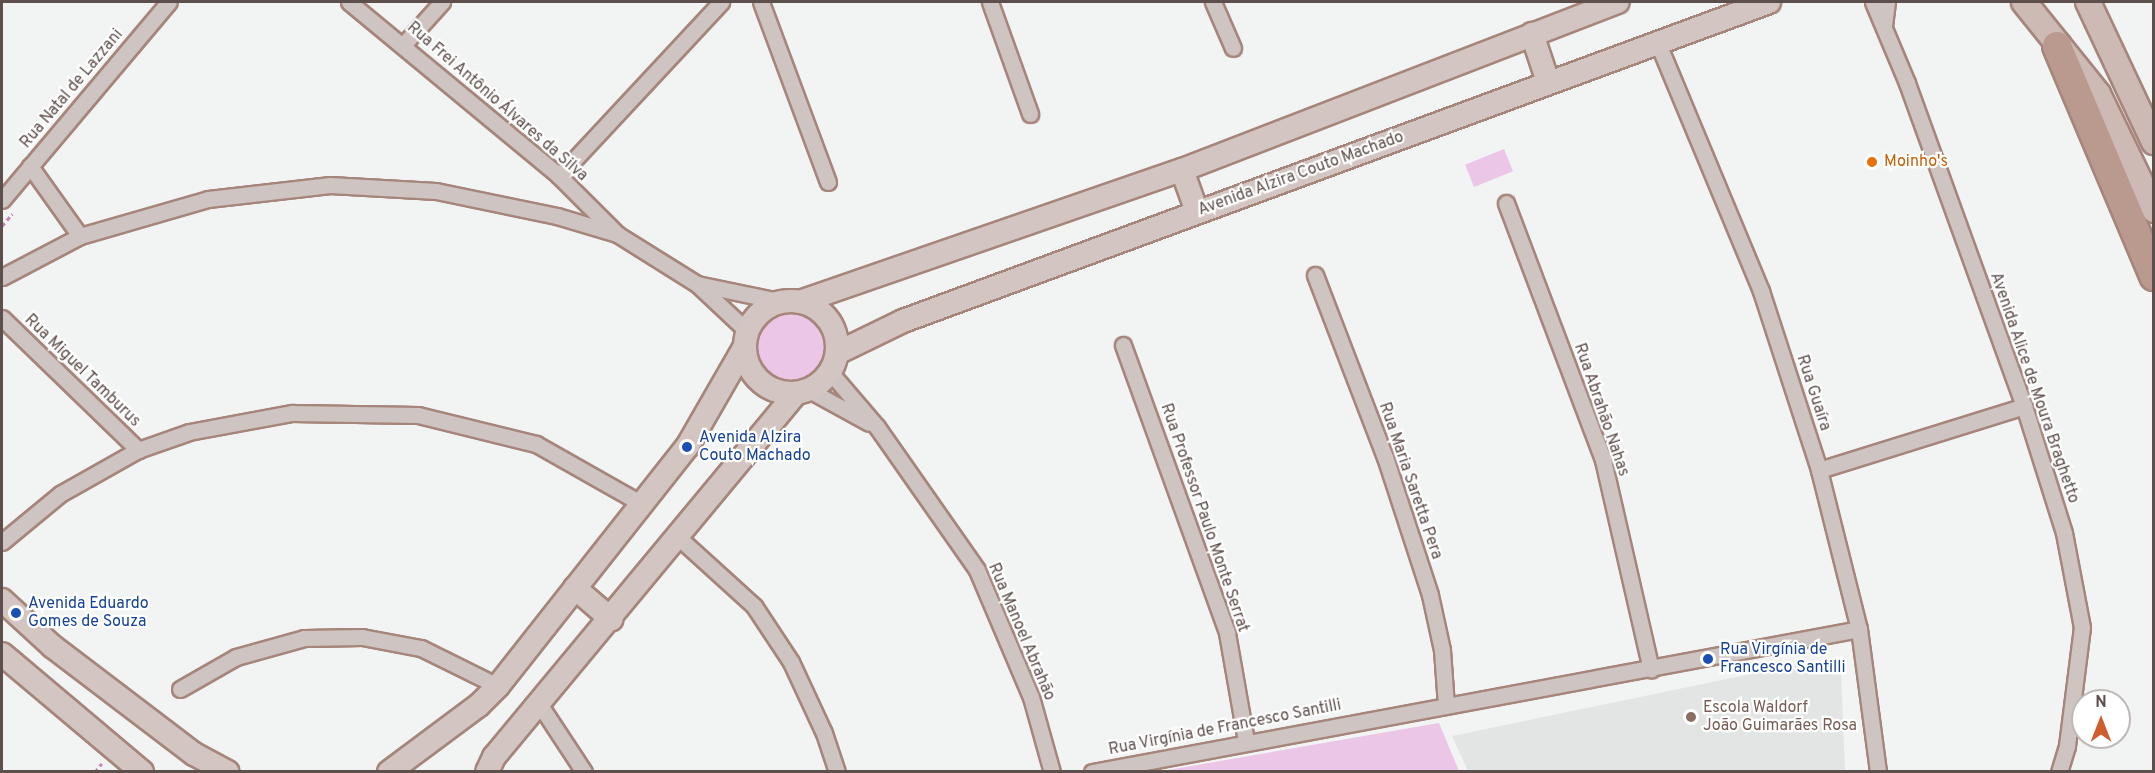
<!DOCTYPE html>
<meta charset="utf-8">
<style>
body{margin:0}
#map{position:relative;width:2155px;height:773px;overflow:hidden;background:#f2f3f3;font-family:Overpass,sans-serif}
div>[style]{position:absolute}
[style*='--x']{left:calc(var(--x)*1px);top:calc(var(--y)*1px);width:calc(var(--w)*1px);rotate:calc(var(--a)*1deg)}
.education>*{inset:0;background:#e3e4e4}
.green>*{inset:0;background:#ebc6e7;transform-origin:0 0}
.round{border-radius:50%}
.path>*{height:3px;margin-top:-1.5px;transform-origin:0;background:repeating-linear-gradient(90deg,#c682b6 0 4.5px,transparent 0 7.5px)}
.roads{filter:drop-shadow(2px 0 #a6857a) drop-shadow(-2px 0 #a6857a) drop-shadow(0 2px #a6857a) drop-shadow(0 -2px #a6857a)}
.street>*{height:15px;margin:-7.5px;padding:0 7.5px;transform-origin:7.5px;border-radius:7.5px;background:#cec4c1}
.secondary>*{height:22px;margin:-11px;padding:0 11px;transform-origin:11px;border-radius:11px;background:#d3c6c2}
.secondary>.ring{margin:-11px;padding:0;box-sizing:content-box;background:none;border:22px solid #d3c6c2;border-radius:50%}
.primary>*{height:24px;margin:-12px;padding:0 12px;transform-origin:12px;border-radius:12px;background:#cdbab5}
.highway>*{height:28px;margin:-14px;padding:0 14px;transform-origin:14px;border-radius:14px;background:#ba998f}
.dots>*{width:16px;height:16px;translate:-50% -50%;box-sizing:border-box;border:3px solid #fff;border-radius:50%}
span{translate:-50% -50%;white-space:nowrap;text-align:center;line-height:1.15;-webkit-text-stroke:4.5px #fff;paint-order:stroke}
.street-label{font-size:16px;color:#5d4f4b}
.food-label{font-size:16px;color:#c56008}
.left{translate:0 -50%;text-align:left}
.transit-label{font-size:16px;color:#164399}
.education-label{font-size:16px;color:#785e54}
.frame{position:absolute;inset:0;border:3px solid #5d4f4b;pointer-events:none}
.north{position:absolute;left:2071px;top:689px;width:60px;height:60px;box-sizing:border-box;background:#fff;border:2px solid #beb9b7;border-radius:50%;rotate:0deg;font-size:16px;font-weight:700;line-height:24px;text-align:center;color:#5d4f4b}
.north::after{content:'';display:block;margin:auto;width:21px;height:27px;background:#d15d2f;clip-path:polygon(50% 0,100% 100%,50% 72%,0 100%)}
</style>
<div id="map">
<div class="education">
<i style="clip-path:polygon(1794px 665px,1841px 672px,1845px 771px,1468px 771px,1452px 736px)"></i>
</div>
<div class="green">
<i style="left:1504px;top:149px;width:24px;height:42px;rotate:68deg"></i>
<i class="round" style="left:754px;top:311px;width:72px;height:72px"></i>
<i style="clip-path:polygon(1439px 723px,1459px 771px,1162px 771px)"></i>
</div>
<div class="path">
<i style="--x:2;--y:226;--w:16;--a:-50"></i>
<i style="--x:95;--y:772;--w:11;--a:-52"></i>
</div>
<div class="roads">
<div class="street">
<i style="--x:349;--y:2;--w:273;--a:39.6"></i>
<i style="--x:559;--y:176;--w:79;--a:45"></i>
<i style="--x:761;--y:2;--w:192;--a:69.6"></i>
<i style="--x:990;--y:2;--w:119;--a:70.3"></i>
<i style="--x:1213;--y:2;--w:50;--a:66.5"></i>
<i style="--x:1873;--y:2;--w:88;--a:67.2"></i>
<i style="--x:1907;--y:83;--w:344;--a:70.1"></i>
<i style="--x:2024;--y:406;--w:133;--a:72.5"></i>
<i style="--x:2064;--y:533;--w:96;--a:79.2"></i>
<i style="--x:2082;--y:627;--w:120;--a:97.2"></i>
<i style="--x:2067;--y:746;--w:27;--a:107"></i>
<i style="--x:1884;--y:26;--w:24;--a:-83"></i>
<i style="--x:1657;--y:41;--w:271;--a:67.4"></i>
<i style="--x:1761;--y:291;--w:188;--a:72"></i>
<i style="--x:1819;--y:470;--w:164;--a:75.9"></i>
<i style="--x:1859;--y:629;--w:144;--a:82.4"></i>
<i style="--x:404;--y:44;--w:57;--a:-47.9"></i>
<i style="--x:30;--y:166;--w:86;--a:54.5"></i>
<i style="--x:559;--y:176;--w:238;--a:-47"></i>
<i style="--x:2;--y:200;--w:259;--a:-49.9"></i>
<i style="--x:1506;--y:203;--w:275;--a:69.3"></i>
<i style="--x:1603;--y:460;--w:215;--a:77.1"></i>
<i style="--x:1315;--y:275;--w:195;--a:69"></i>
<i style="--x:1385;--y:457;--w:145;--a:71.9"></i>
<i style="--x:1430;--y:595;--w:56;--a:77.7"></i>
<i style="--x:1442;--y:650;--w:56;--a:85.9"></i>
<i style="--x:2;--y:277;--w:88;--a:-27.7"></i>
<i style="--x:80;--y:236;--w:133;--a:-16.1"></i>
<i style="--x:208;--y:199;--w:123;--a:-6.5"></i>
<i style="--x:330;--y:185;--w:106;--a:3.2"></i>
<i style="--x:436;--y:191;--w:124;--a:11.7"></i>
<i style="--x:557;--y:216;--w:63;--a:16.7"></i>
<i style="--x:617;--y:234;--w:94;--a:32"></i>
<i style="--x:697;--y:284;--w:69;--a:43.2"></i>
<i style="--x:697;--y:284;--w:89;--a:11.7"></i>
<i style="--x:2;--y:318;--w:190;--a:44.1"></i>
<i style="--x:1123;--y:345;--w:306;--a:70.1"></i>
<i style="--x:1227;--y:633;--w:110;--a:80"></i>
<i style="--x:830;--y:372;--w:72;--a:49.5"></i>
<i style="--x:877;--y:427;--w:174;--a:55"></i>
<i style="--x:977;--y:570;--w:138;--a:67"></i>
<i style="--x:1031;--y:697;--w:78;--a:74.4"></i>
<i style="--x:809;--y:390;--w:68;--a:28.8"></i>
<i style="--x:1819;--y:470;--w:215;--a:-17.3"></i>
<i style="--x:678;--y:537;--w:103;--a:42.2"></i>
<i style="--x:754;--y:606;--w:67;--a:56.5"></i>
<i style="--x:791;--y:662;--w:78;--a:65.1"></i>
<i style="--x:824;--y:733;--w:41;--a:71.6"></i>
<i style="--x:2;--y:542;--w:75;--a:-39.6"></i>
<i style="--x:60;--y:494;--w:90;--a:-29.4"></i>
<i style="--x:138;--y:450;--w:54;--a:-19.4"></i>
<i style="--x:189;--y:432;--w:105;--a:-10.5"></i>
<i style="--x:292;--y:413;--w:126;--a:0.9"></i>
<i style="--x:418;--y:415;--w:122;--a:13.8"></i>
<i style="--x:536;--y:444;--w:122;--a:29.5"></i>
<i style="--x:180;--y:689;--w:64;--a:-29.7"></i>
<i style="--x:236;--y:657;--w:71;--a:-15.6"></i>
<i style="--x:304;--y:638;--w:58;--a:-1"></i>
<i style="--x:362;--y:637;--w:60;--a:10.6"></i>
<i style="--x:421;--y:648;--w:86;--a:26.3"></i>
<i style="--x:538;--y:702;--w:84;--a:56.7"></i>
<i style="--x:1092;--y:772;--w:780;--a:-10.56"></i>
</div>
<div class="secondary">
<i style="--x:1532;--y:34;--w:51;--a:71.6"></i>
<i style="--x:1182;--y:170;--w:45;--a:70.3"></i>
<i class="ring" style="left:745px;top:301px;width:70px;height:70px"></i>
<i style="--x:800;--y:302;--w:404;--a:-19.1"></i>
<i style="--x:1182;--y:170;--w:467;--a:-21.1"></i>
<i style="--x:837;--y:353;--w:73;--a:-25.9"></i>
<i style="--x:903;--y:321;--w:923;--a:-20.22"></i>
<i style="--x:575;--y:588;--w:48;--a:40.7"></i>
<i style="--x:2;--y:600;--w:68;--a:42.6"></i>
<i style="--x:52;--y:646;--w:178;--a:37.3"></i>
<i style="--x:194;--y:754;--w:38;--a:28"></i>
<i style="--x:2;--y:654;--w:183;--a:40.1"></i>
<i style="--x:389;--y:772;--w:112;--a:-36.7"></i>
<i style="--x:479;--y:705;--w:27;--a:-45"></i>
<i style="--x:498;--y:686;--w:305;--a:-51.7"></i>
<i style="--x:687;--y:447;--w:114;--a:-60.1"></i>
<i style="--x:487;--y:772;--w:17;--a:-65"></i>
<i style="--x:494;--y:757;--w:472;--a:-50.3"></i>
</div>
<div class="primary">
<i style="--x:2024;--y:2;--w:118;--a:51.2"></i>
<i style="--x:2098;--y:94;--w:129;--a:64.2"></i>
<i style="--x:2088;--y:2;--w:155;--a:64.8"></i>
</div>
<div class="highway">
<i style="--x:2057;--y:46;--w:250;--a:67.1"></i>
</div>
</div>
<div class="dots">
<i style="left:1872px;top:162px;background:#e8710a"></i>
<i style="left:687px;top:447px;background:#1a4fb4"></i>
<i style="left:16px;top:613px;background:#1a4fb4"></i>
<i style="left:1708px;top:659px;background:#1a4fb4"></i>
<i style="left:1691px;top:717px;background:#8d6e63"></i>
</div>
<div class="street-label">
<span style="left:72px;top:89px;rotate:-50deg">Rua Natal de Lazzani</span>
<span style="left:497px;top:102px;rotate:41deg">Rua Frei Antônio Álvares da Silva</span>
<span style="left:1301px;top:174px;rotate:-20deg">Avenida Alzira Couto Machado</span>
<span style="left:82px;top:371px;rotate:44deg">Rua Miguel Tamburus</span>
<span style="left:2034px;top:388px;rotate:71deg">Avenida Alice de Moura Braghetto</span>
<span style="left:1813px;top:393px;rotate:72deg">Rua Guaíra</span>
<span style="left:1601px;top:410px;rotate:71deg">Rua Abrahão Nahas</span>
<span style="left:1410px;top:481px;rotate:71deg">Rua Maria Saretta Pera</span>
<span style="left:1204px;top:518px;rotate:71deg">Rua Professor Paulo Monte Serrat</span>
<span style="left:1021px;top:632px;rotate:67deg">Rua Manoel Abrahão</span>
<span style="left:1225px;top:728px;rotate:-11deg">Rua Virgínia de Francesco Santilli</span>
</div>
<div class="food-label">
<span class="left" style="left:1884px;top:162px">Moinho's</span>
</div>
<div class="transit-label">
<span class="left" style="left:699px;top:447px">Avenida Alzira<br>Couto Machado</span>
<span class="left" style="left:28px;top:613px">Avenida Eduardo<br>Gomes de Souza</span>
<span class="left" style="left:1720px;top:659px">Rua Virgínia de<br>Francesco Santilli</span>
</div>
<div class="education-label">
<span class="left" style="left:1703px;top:717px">Escola Waldorf<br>João Guimarães Rosa</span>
</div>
<div class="frame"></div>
<div class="north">N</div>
</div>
